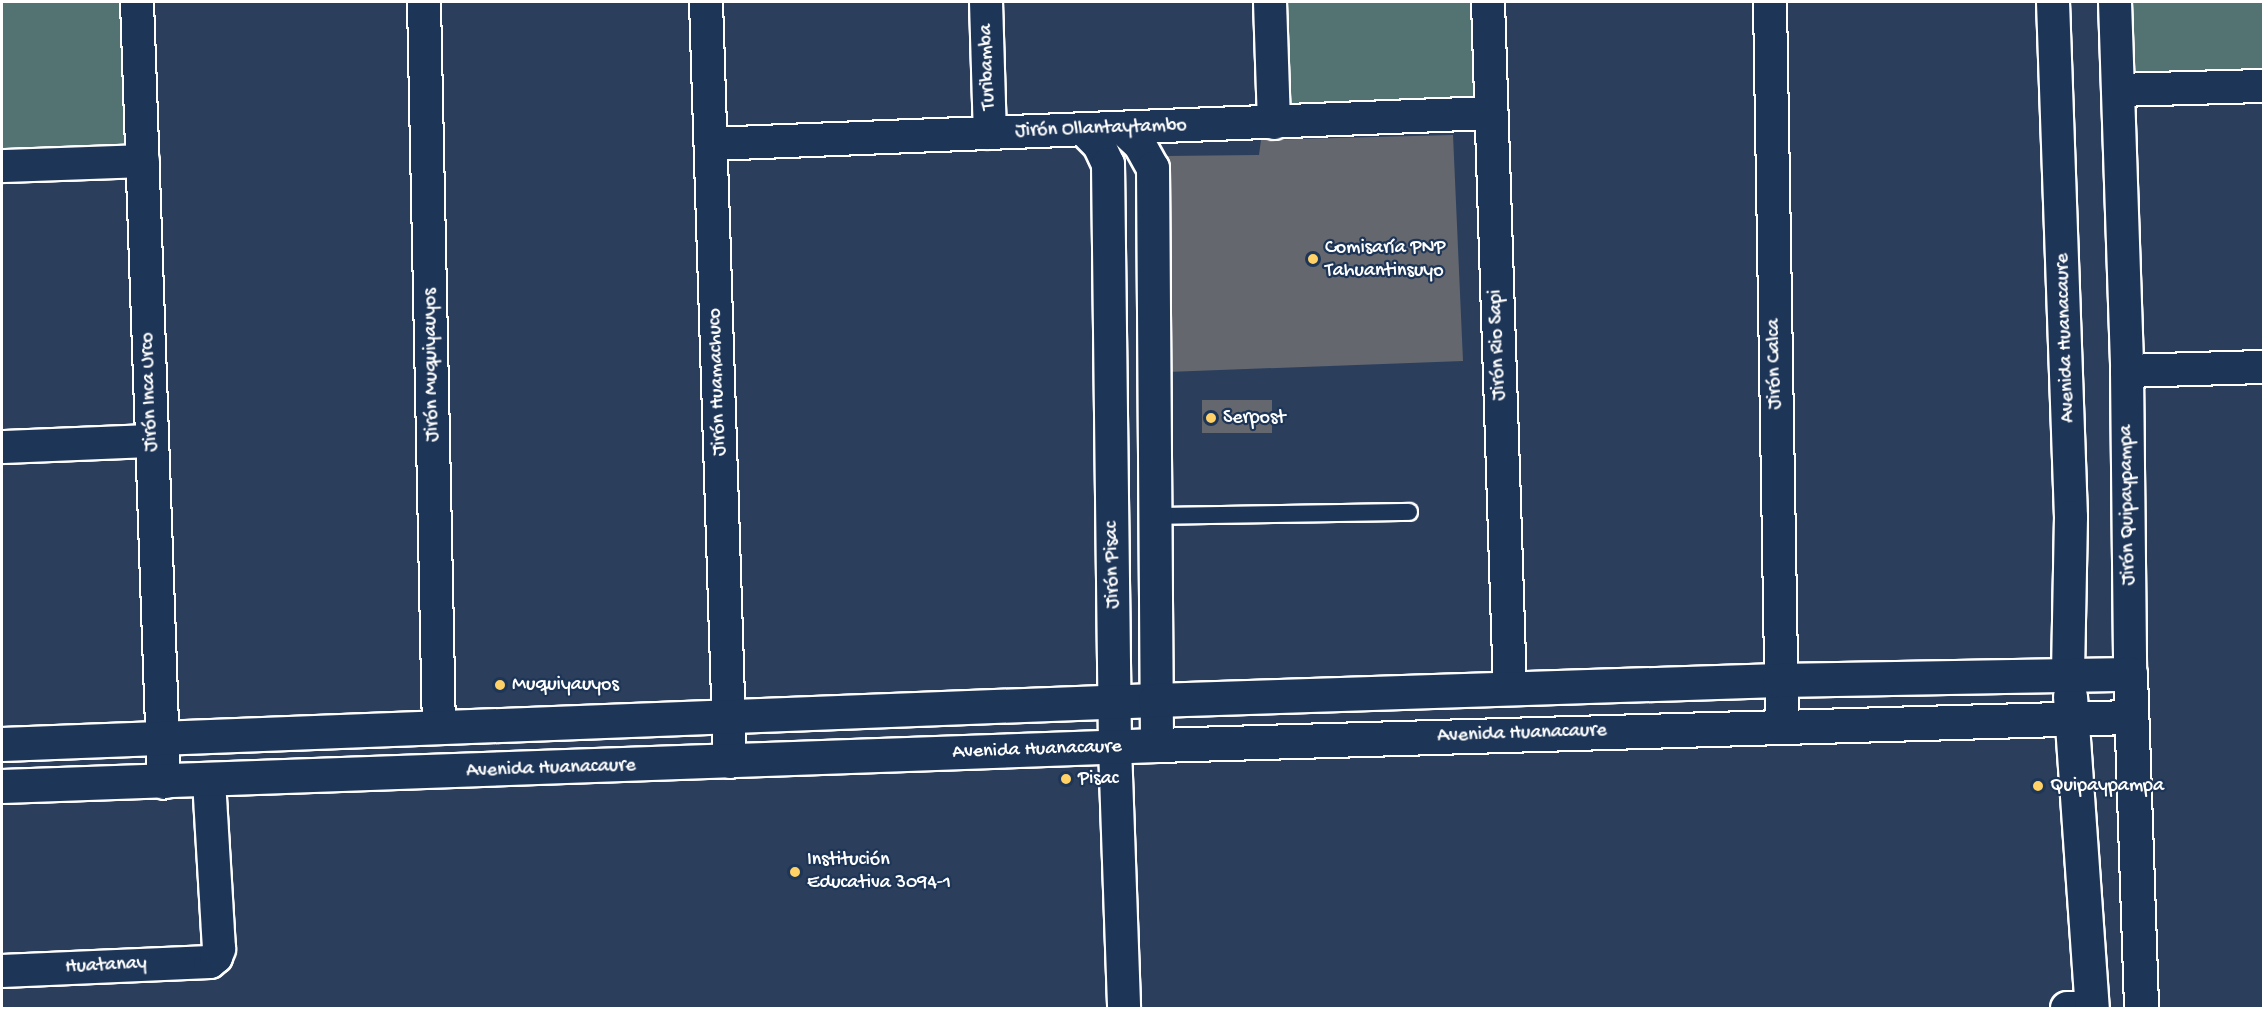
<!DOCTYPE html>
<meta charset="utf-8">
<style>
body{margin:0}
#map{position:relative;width:2265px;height:1010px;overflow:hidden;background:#2b3f5c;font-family:"Gochi Hand",sans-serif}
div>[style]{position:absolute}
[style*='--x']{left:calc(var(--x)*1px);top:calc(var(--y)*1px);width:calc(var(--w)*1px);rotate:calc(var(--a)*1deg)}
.green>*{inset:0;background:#537372;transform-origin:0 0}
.building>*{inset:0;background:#65676f;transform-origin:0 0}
.roads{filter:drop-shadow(2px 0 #fff) drop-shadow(-2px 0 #fff) drop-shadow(0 2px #fff) drop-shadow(0 -2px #fff)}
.service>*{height:16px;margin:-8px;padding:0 8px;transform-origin:8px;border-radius:8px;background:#1d3557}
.minor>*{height:32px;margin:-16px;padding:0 16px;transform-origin:16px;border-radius:16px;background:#1d3557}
.tertiary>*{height:33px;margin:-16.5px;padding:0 16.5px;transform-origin:16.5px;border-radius:16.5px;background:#1d3557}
.dots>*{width:16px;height:16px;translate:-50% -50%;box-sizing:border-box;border:3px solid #1d3557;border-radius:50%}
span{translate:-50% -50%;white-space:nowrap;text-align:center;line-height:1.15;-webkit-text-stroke:4.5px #1d3557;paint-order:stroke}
.street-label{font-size:20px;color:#fff}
.poi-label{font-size:20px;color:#fff}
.left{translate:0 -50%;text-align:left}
.frame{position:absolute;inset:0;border:3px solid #fff;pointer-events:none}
</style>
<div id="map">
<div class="green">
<i style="left:2px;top:2px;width:134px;height:152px"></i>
<i style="left:1283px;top:2px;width:195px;height:105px"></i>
<i style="left:2131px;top:2px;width:132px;height:72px"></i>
</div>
<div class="building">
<i style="clip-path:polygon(1453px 135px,1463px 361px,1167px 372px,1166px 156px,1259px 155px,1261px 140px)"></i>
<i style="left:1202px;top:400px;width:70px;height:33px"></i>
</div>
<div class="roads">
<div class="service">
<i style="--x:1154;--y:516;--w:255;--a:-0.9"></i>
</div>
<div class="minor">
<i style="--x:137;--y:2;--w:781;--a:88.02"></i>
<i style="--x:424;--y:2;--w:726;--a:88.82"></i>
<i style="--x:706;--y:2;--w:760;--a:88.19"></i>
<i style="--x:986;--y:2;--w:131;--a:88.3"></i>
<i style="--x:1270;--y:2;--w:121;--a:88.1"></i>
<i style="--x:1488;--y:2;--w:687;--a:88.17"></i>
<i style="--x:1770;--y:2;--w:724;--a:89.05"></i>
<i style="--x:2053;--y:2;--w:515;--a:88"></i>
<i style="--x:2071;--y:517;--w:157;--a:91.1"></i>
<i style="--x:2115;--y:2;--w:369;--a:88.1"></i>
<i style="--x:2127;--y:371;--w:303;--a:89.4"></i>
<i style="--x:2118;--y:90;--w:146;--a:-1.6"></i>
<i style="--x:1123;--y:129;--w:23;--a:43"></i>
<i style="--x:1140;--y:145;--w:26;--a:61"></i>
<i style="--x:1153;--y:168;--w:577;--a:89.6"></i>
<i style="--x:1084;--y:130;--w:21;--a:45"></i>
<i style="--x:1099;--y:145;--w:21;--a:65"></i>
<i style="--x:1108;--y:164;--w:583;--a:89.31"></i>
<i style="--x:1115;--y:747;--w:261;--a:88"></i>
<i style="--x:711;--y:144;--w:780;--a:-2.28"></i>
<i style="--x:2;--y:166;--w:141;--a:-2"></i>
<i style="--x:2127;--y:371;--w:137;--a:-1.7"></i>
<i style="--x:2;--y:447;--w:150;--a:-2.3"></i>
<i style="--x:2;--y:971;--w:208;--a:-2.5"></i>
<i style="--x:210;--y:962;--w:8;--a:-40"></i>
<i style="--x:216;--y:957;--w:9;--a:-69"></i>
<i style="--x:219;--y:949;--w:167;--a:-93.4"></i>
<i style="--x:2067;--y:1008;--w:25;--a:0"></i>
</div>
<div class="tertiary">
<i style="--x:2070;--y:696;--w:313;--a:86"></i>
<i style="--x:2;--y:744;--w:1154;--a:-2.19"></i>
<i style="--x:1155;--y:700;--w:624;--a:-1.84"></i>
<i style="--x:1779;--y:680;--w:351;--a:-1"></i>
<i style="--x:2130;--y:674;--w:334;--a:88.1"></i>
<i style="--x:2;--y:786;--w:1156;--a:-2.03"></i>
<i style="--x:1157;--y:745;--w:974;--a:-1.65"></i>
</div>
</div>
<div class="dots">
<i style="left:1313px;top:259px;background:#ffd166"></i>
<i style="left:1211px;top:418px;background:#ffd166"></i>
<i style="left:500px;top:685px;background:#ffd166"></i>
<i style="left:1066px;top:779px;background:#ffd166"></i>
<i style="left:2038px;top:786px;background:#ffd166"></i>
<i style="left:795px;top:872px;background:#ffd166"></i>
</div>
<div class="street-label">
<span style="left:988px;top:67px;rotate:-92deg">Turibamba</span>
<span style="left:1101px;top:129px;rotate:-2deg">Jirón Ollantaytambo</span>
<span style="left:2066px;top:338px;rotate:-92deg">Avenida Huanacaure</span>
<span style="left:1498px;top:345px;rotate:-92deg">Jirón Rio Sapi</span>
<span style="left:1775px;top:364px;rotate:-91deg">Jirón Calca</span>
<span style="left:432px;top:365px;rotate:-91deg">Jirón Muquiyauyos</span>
<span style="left:718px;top:382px;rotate:-92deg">Jirón Huamachuco</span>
<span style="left:150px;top:392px;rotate:-92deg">Jirón Inca Urco</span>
<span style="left:2128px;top:505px;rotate:-91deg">Jirón Quipaypampa</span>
<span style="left:1113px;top:565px;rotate:-91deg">Jirón Pisac</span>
<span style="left:1522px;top:734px;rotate:-2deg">Avenida Huanacaure</span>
<span style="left:1037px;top:750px;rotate:-2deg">Avenida Huanacaure</span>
<span style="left:551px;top:769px;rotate:-2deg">Avenida Huanacaure</span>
<span style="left:106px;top:966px;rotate:-3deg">Huatanay</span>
</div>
<div class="poi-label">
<span class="left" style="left:1325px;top:260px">Comisaría PNP<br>Tahuantinsuyo</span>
<span class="left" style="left:1223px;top:418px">Serpost</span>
<span class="left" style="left:512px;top:685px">Muquiyauyos</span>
<span class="left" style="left:1078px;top:779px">Pisac</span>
<span class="left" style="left:2050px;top:786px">Quipaypampa</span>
<span class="left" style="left:807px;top:872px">Institución<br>Educativa 3094-1</span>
</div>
<div class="frame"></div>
</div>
